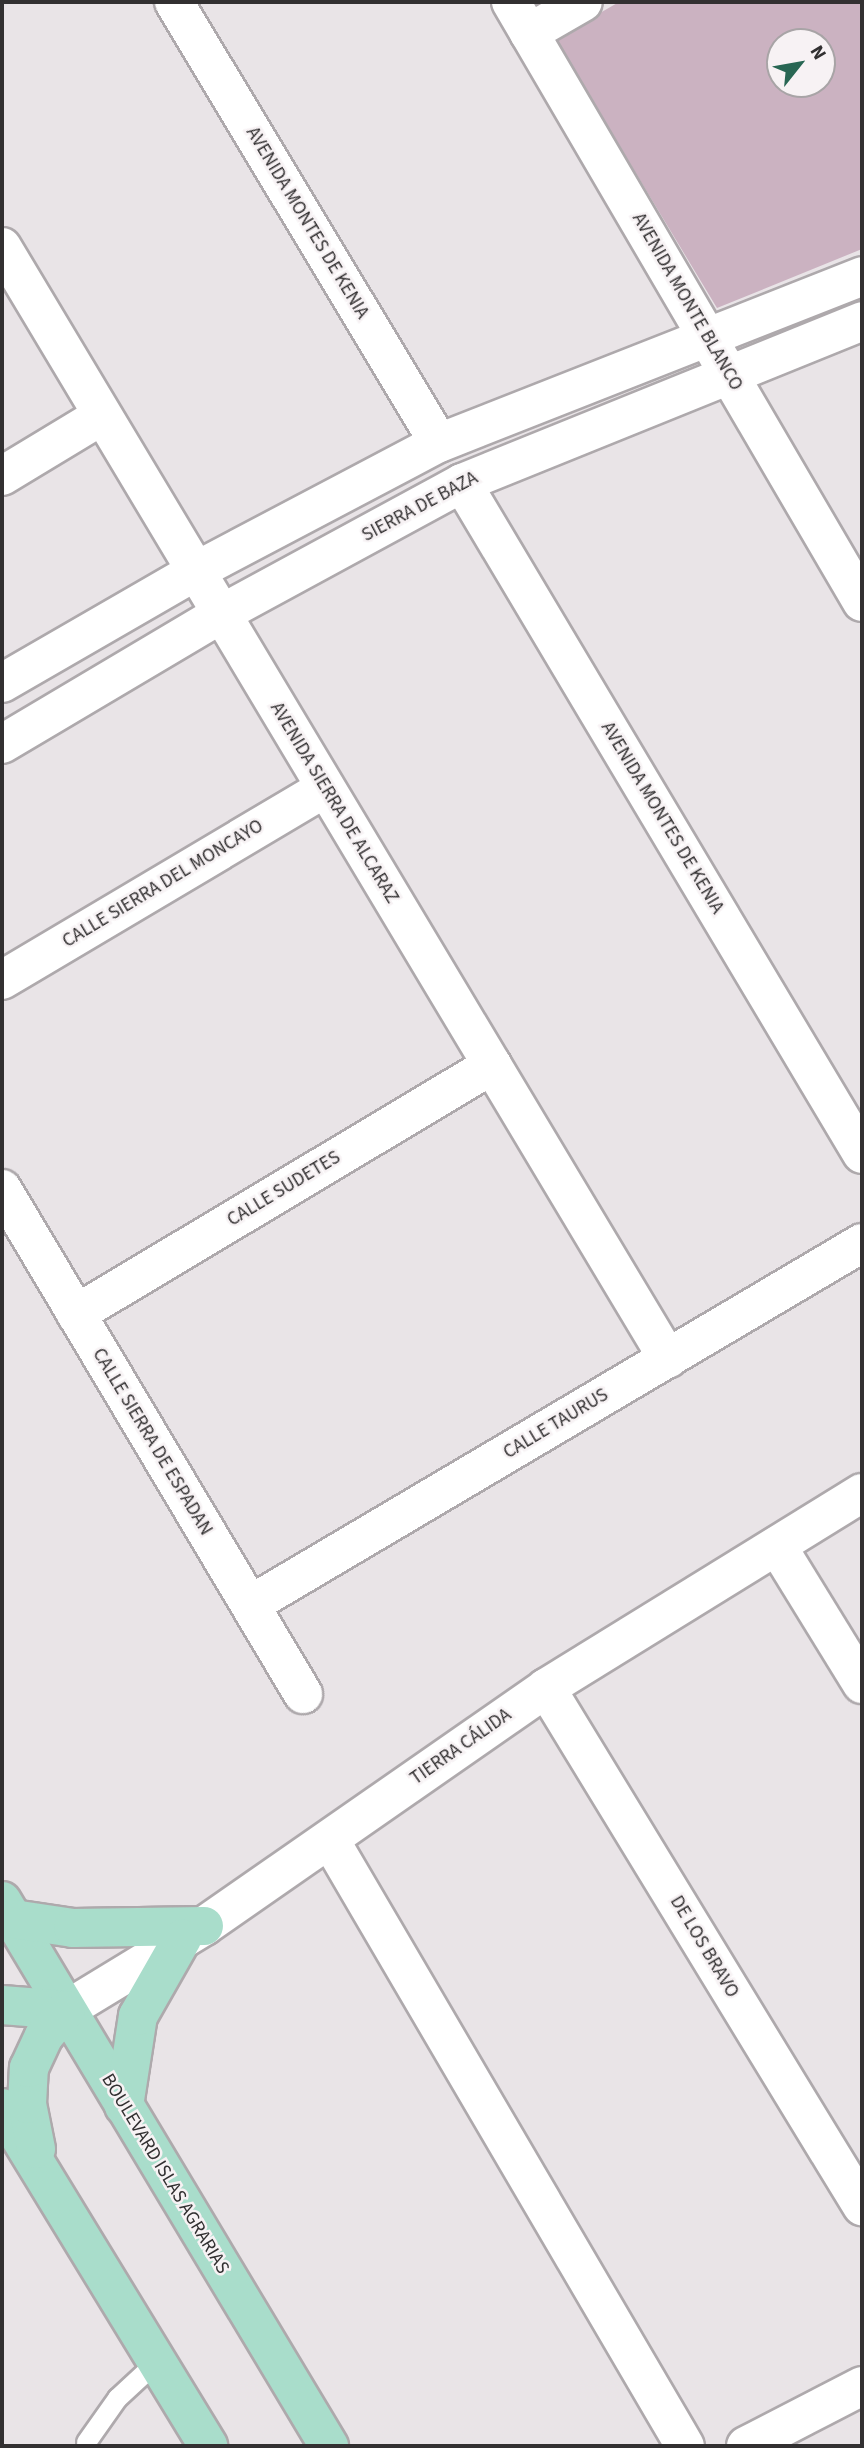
<!DOCTYPE html>
<meta charset="utf-8">
<style>
body{margin:0}
#map{position:relative;width:864px;height:2448px;overflow:hidden;background:#e9e4e7;font-family:"Source Sans 3",sans-serif}
div>[style]{position:absolute}
[style*='--x']{left:calc(var(--x)*1px);top:calc(var(--y)*1px);width:calc(var(--w)*1px);rotate:calc(var(--a)*1deg)}
.green>*{inset:0;background:#cbb2c1}
.roads{filter:drop-shadow(2px 0 #aea9ac) drop-shadow(-2px 0 #aea9ac) drop-shadow(0 2px #aea9ac) drop-shadow(0 -2px #aea9ac)}
.service>*{height:19px;margin:-9.5px;padding:0 9.5px;transform-origin:9.5px;border-radius:9.5px;background:#fff}
.minor>*{height:38px;margin:-19px;padding:0 19px;transform-origin:19px;border-radius:19px;background:#fff}
.tertiary>*{height:38px;margin:-19px;padding:0 19px;transform-origin:19px;border-radius:19px;background:#fff}
.primary>*{height:38px;margin:-19px;padding:0 19px;transform-origin:19px;border-radius:19px;background:#a9ddcb}
span{translate:-50% -50%;white-space:nowrap;text-align:center;line-height:1.15;-webkit-text-stroke:5px #f7f2f4;paint-order:stroke}
.street-label{font-size:19px;color:#323031}
.frame{position:absolute;inset:0;border:4px solid #323031;pointer-events:none}
.north{position:absolute;left:766px;top:28px;width:70px;height:70px;box-sizing:border-box;background:#f7f2f4;border:2px solid #a8a4a6;border-radius:50%;rotate:59deg;font-size:19px;font-weight:700;line-height:28px;text-align:center;color:#323031}
.north::after{content:'';display:block;margin:auto;width:24px;height:32px;background:#286653;clip-path:polygon(50% 0,100% 100%,50% 72%,0 100%)}
</style>
<div id="map">
<div class="green">
<i style="clip-path:polygon(evenodd,619px 2px,862px 2px,862px 249px,717px 308px,555px 39px,619px 2px,780px 42px,822px 42px,822px 84px,780px 84px,780px 42px)"></i>
</div>
<div class="roads">
<div class="service">
<i style="--x:86;--y:2442;--w:54;--a:-54.8"></i>
<i style="--x:117;--y:2398;--w:53;--a:-42.7"></i>
</div>
<div class="minor">
<i style="--x:174;--y:2;--w:514;--a:59"></i>
<i style="--x:511;--y:2;--w:695;--a:59.67"></i>
<i style="--x:529;--y:33;--w:62;--a:-29.9"></i>
<i style="--x:2;--y:247;--w:1296;--a:59.08"></i>
<i style="--x:2;--y:476;--w:116;--a:-31.2"></i>
<i style="--x:462;--y:483;--w:781;--a:59.2"></i>
<i style="--x:2;--y:683;--w:222;--a:-30"></i>
<i style="--x:194;--y:572;--w:277;--a:-27.8"></i>
<i style="--x:439;--y:443;--w:455;--a:-21.5"></i>
<i style="--x:2;--y:744;--w:255;--a:-30.7"></i>
<i style="--x:221;--y:614;--w:274;--a:-28.5"></i>
<i style="--x:462;--y:483;--w:432;--a:-22"></i>
<i style="--x:2;--y:980;--w:376;--a:-30.7"></i>
<i style="--x:2;--y:1189;--w:588;--a:59.2"></i>
<i style="--x:76;--y:1314;--w:485;--a:-30.9"></i>
<i style="--x:777;--y:1546;--w:162;--a:58.4"></i>
<i style="--x:250;--y:1605;--w:711;--a:-30.6"></i>
<i style="--x:546;--y:1688;--w:607;--a:58.62"></i>
<i style="--x:330;--y:1840;--w:702;--a:59.64"></i>
<i style="--x:746;--y:2446;--w:131;--a:-27.3"></i>
</div>
<div class="tertiary">
<i style="--x:66;--y:2010;--w:162;--a:-31.3"></i>
<i style="--x:204;--y:1926;--w:417;--a:-34.8"></i>
<i style="--x:546;--y:1688;--w:371;--a:-31.7"></i>
</div>
<div class="primary">
<i style="--x:2;--y:1901;--w:636;--a:59.04"></i>
<i style="--x:13;--y:1919;--w:61;--a:8.5"></i>
<i style="--x:73;--y:1928;--w:131;--a:-0.9"></i>
<i style="--x:2;--y:2005;--w:64;--a:4.5"></i>
<i style="--x:124;--y:2106;--w:91;--a:-81.2"></i>
<i style="--x:138;--y:2016;--w:89;--a:-60.3"></i>
<i style="--x:2;--y:2108;--w:396;--a:58.6"></i>
<i style="--x:36;--y:2149;--w:46;--a:-101.3"></i>
<i style="--x:27;--y:2104;--w:36;--a:-87"></i>
<i style="--x:29;--y:2068;--w:35;--a:-65"></i>
<i style="--x:44;--y:2036;--w:34;--a:-50"></i>
</div>
</div>
<div class="street-label">
<span style="left:307px;top:223px;rotate:59deg">AVENIDA MONTES DE KENIA</span>
<span style="left:687px;top:302px;rotate:60deg">AVENIDA MONTE BLANCO</span>
<span style="left:420px;top:507px;rotate:-28deg">SIERRA DE BAZA</span>
<span style="left:334px;top:803px;rotate:59deg">AVENIDA SIERRA DE ALCARAZ</span>
<span style="left:662px;top:818px;rotate:59deg">AVENIDA MONTES DE KENIA</span>
<span style="left:163px;top:884px;rotate:-31deg">CALLE SIERRA DEL MONCAYO</span>
<span style="left:284px;top:1189px;rotate:-31deg">CALLE SUDETES</span>
<span style="left:556px;top:1424px;rotate:-31deg">CALLE TAURUS</span>
<span style="left:152px;top:1442px;rotate:59deg">CALLE SIERRA DE ESPADAN</span>
<span style="left:461px;top:1747px;rotate:-35deg">TIERRA CÁLIDA</span>
<span style="left:704px;top:1947px;rotate:59deg">DE LOS BRAVO</span>
<span style="left:165px;top:2174px;rotate:59deg">BOULEVARD ISLAS AGRARIAS</span>
</div>
<div class="frame"></div>
<div class="north">N</div>
</div>
